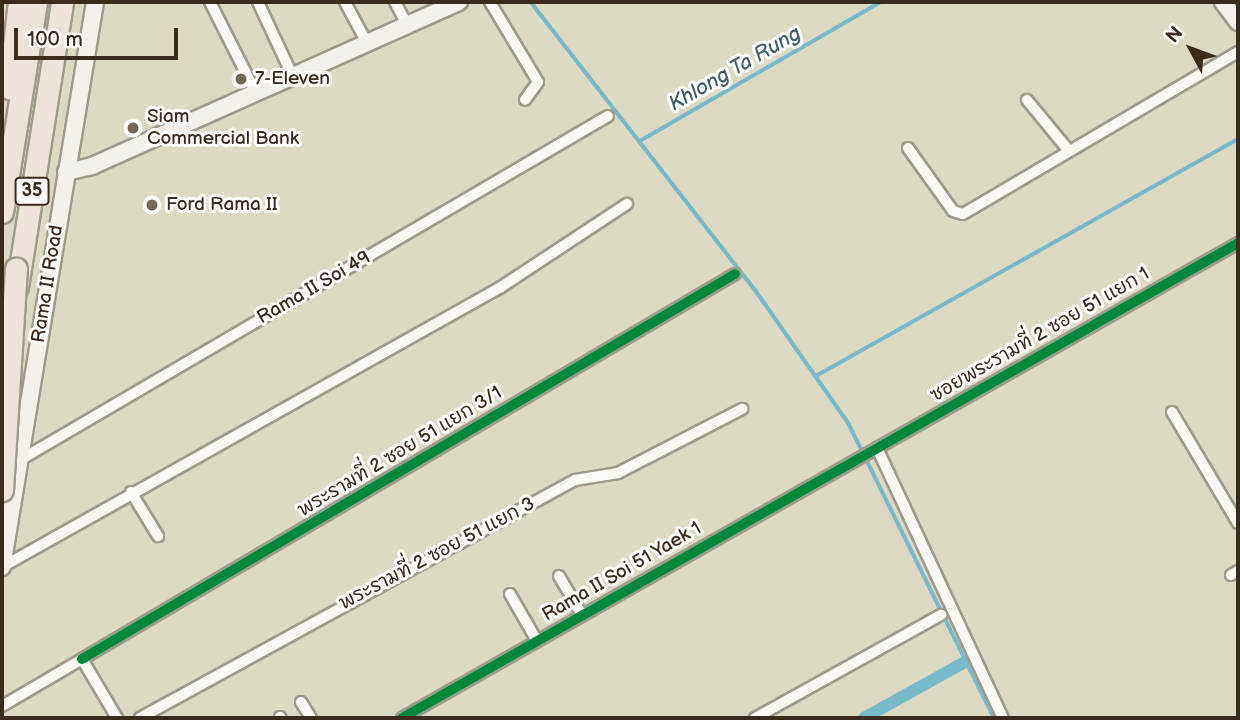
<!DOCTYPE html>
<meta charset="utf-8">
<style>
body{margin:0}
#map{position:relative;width:1240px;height:720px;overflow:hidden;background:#dcd9c4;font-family:"Balsamiq Sans","Playpen Sans Thai",sans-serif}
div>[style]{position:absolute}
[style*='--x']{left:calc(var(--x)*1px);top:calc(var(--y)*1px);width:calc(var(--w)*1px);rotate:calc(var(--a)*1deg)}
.stream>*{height:3.5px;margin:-1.75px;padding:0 1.75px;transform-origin:1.75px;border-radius:1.75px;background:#79baca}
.canal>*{height:12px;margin:-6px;padding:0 6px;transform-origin:6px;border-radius:6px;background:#79baca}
.roads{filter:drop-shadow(2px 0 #9e9a8d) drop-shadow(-2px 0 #9e9a8d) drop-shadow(0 2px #9e9a8d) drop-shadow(0 -2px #9e9a8d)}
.street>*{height:10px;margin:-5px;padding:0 5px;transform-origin:5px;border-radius:5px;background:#faf9f6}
.secondary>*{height:16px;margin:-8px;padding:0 8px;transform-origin:8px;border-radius:8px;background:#f4f1ec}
.highway>*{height:21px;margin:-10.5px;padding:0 10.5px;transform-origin:10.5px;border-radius:10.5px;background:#ece4db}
.bridges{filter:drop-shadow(2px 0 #9e9a8d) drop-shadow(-2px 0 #9e9a8d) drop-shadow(0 2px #9e9a8d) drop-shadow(0 -2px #9e9a8d)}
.highway-bridge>*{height:21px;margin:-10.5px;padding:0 10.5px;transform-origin:10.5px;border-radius:10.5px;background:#ece4db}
.cycleway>*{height:10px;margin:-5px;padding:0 5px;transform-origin:5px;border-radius:5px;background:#00873e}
.dots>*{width:19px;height:19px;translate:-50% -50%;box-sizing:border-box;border:4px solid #fff;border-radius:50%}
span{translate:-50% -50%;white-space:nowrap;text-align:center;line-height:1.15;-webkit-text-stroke:6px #fff;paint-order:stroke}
.shield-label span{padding:2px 5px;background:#fff;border:2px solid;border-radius:5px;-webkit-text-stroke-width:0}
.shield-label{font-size:18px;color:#3b2a1e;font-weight:700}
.poi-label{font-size:19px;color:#3b2a1e}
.left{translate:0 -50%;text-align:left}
.street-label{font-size:19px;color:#3b2a1e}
.water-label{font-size:21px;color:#435e64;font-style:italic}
.frame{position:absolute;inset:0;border:4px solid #3b2a1e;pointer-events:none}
.north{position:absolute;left:1156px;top:14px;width:70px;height:70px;-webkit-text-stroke:5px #fff;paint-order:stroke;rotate:311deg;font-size:19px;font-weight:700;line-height:28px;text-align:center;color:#3b2a1e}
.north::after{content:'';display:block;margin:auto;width:24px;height:32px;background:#3b2a1e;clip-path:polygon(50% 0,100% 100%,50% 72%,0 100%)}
.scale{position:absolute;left:14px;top:28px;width:164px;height:32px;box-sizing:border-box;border:4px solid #3b2a1e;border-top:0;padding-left:9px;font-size:21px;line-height:24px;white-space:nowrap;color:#3b2a1e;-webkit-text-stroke:5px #fff;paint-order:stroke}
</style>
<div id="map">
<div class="stream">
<i style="--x:531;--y:2;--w:366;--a:52.1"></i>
<i style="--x:756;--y:291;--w:162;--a:55"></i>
<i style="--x:849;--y:424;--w:328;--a:63.7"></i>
<i style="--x:640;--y:141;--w:278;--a:-30"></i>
<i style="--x:816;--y:376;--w:484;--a:-29.3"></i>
</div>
<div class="canal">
<i style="--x:864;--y:718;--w:118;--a:-29"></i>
</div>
<div class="roads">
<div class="street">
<i style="--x:210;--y:2;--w:102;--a:63.2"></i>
<i style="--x:258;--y:2;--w:83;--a:65"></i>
<i style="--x:345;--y:2;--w:47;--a:61.8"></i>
<i style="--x:395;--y:2;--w:26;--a:62"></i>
<i style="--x:490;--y:2;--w:93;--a:59"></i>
<i style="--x:538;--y:82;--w:22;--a:126"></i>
<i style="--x:1027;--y:100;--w:66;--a:50.5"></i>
<i style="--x:908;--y:148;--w:77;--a:54.5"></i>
<i style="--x:953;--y:211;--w:10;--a:17"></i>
<i style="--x:963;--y:214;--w:319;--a:-30.5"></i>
<i style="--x:1172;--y:412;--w:129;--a:59.3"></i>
<i style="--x:877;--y:448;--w:298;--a:65"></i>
<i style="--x:20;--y:460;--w:681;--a:-30.33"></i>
<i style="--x:131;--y:492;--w:52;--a:58.5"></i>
<i style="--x:2;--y:567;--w:572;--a:-29.3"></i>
<i style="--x:501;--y:287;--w:151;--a:-33.4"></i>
<i style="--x:1231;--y:575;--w:8;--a:-30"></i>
<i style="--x:559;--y:576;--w:45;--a:59.5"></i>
<i style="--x:510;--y:594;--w:54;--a:60.1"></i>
<i style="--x:82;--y:659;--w:758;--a:-30.52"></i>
<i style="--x:301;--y:702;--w:19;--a:58"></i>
<i style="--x:2;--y:706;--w:93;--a:-30.4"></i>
<i style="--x:82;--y:659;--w:69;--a:59.3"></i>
<i style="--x:280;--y:717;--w:1;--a:45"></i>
<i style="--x:140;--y:718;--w:496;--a:-28.7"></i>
<i style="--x:575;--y:480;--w:44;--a:-9.2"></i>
<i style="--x:618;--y:473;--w:140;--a:-27.3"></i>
<i style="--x:402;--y:718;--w:962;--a:-29.6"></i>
<i style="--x:755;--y:718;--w:213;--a:-29"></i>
</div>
<div class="secondary">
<i style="--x:1223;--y:2;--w:25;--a:53"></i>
<i style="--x:66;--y:172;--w:27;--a:-13"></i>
<i style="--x:92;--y:166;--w:402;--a:-24.1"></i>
<i style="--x:2;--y:567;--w:573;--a:-80.65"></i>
</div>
<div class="highway">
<i style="--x:9;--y:88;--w:87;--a:-83.4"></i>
<i style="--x:2;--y:212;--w:213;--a:-80.8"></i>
<i style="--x:17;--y:287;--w:289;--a:-81"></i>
</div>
</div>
<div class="bridges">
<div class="highway-bridge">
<i style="--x:2;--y:490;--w:222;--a:-86.4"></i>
</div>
</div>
<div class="cycleway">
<i style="--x:82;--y:659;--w:758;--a:-30.52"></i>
<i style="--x:402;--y:718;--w:962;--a:-29.6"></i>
</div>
<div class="dots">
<i style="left:241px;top:79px;background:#736758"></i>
<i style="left:133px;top:128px;background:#736758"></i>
<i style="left:152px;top:205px;background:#736758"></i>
</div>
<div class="shield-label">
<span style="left:32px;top:191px">35</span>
</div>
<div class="poi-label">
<span class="left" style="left:255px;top:79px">7-Eleven</span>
<span class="left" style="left:147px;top:128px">Siam<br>Commercial Bank</span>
<span class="left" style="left:166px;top:205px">Ford Rama II</span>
</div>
<div class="street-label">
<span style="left:48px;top:284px;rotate:-81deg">Rama II Road</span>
<span style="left:314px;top:288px;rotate:-30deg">Rama II Soi 49</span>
<span style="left:1040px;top:335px;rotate:-30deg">ซอยพระรามที่ 2 ซอย 51 แยก 1</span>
<span style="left:400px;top:452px;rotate:-31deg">พระรามที่ 2 ซอย 51 แยก 3/1</span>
<span style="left:437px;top:554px;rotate:-28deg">พระรามที่ 2 ซอย 51 แยก 3</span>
<span style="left:622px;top:572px;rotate:-30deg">Rama II Soi 51 Yaek 1</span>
</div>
<div class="water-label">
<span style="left:735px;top:69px;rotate:-30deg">Khlong Ta Rung</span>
</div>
<div class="frame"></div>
<div class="north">N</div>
<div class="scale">100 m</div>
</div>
